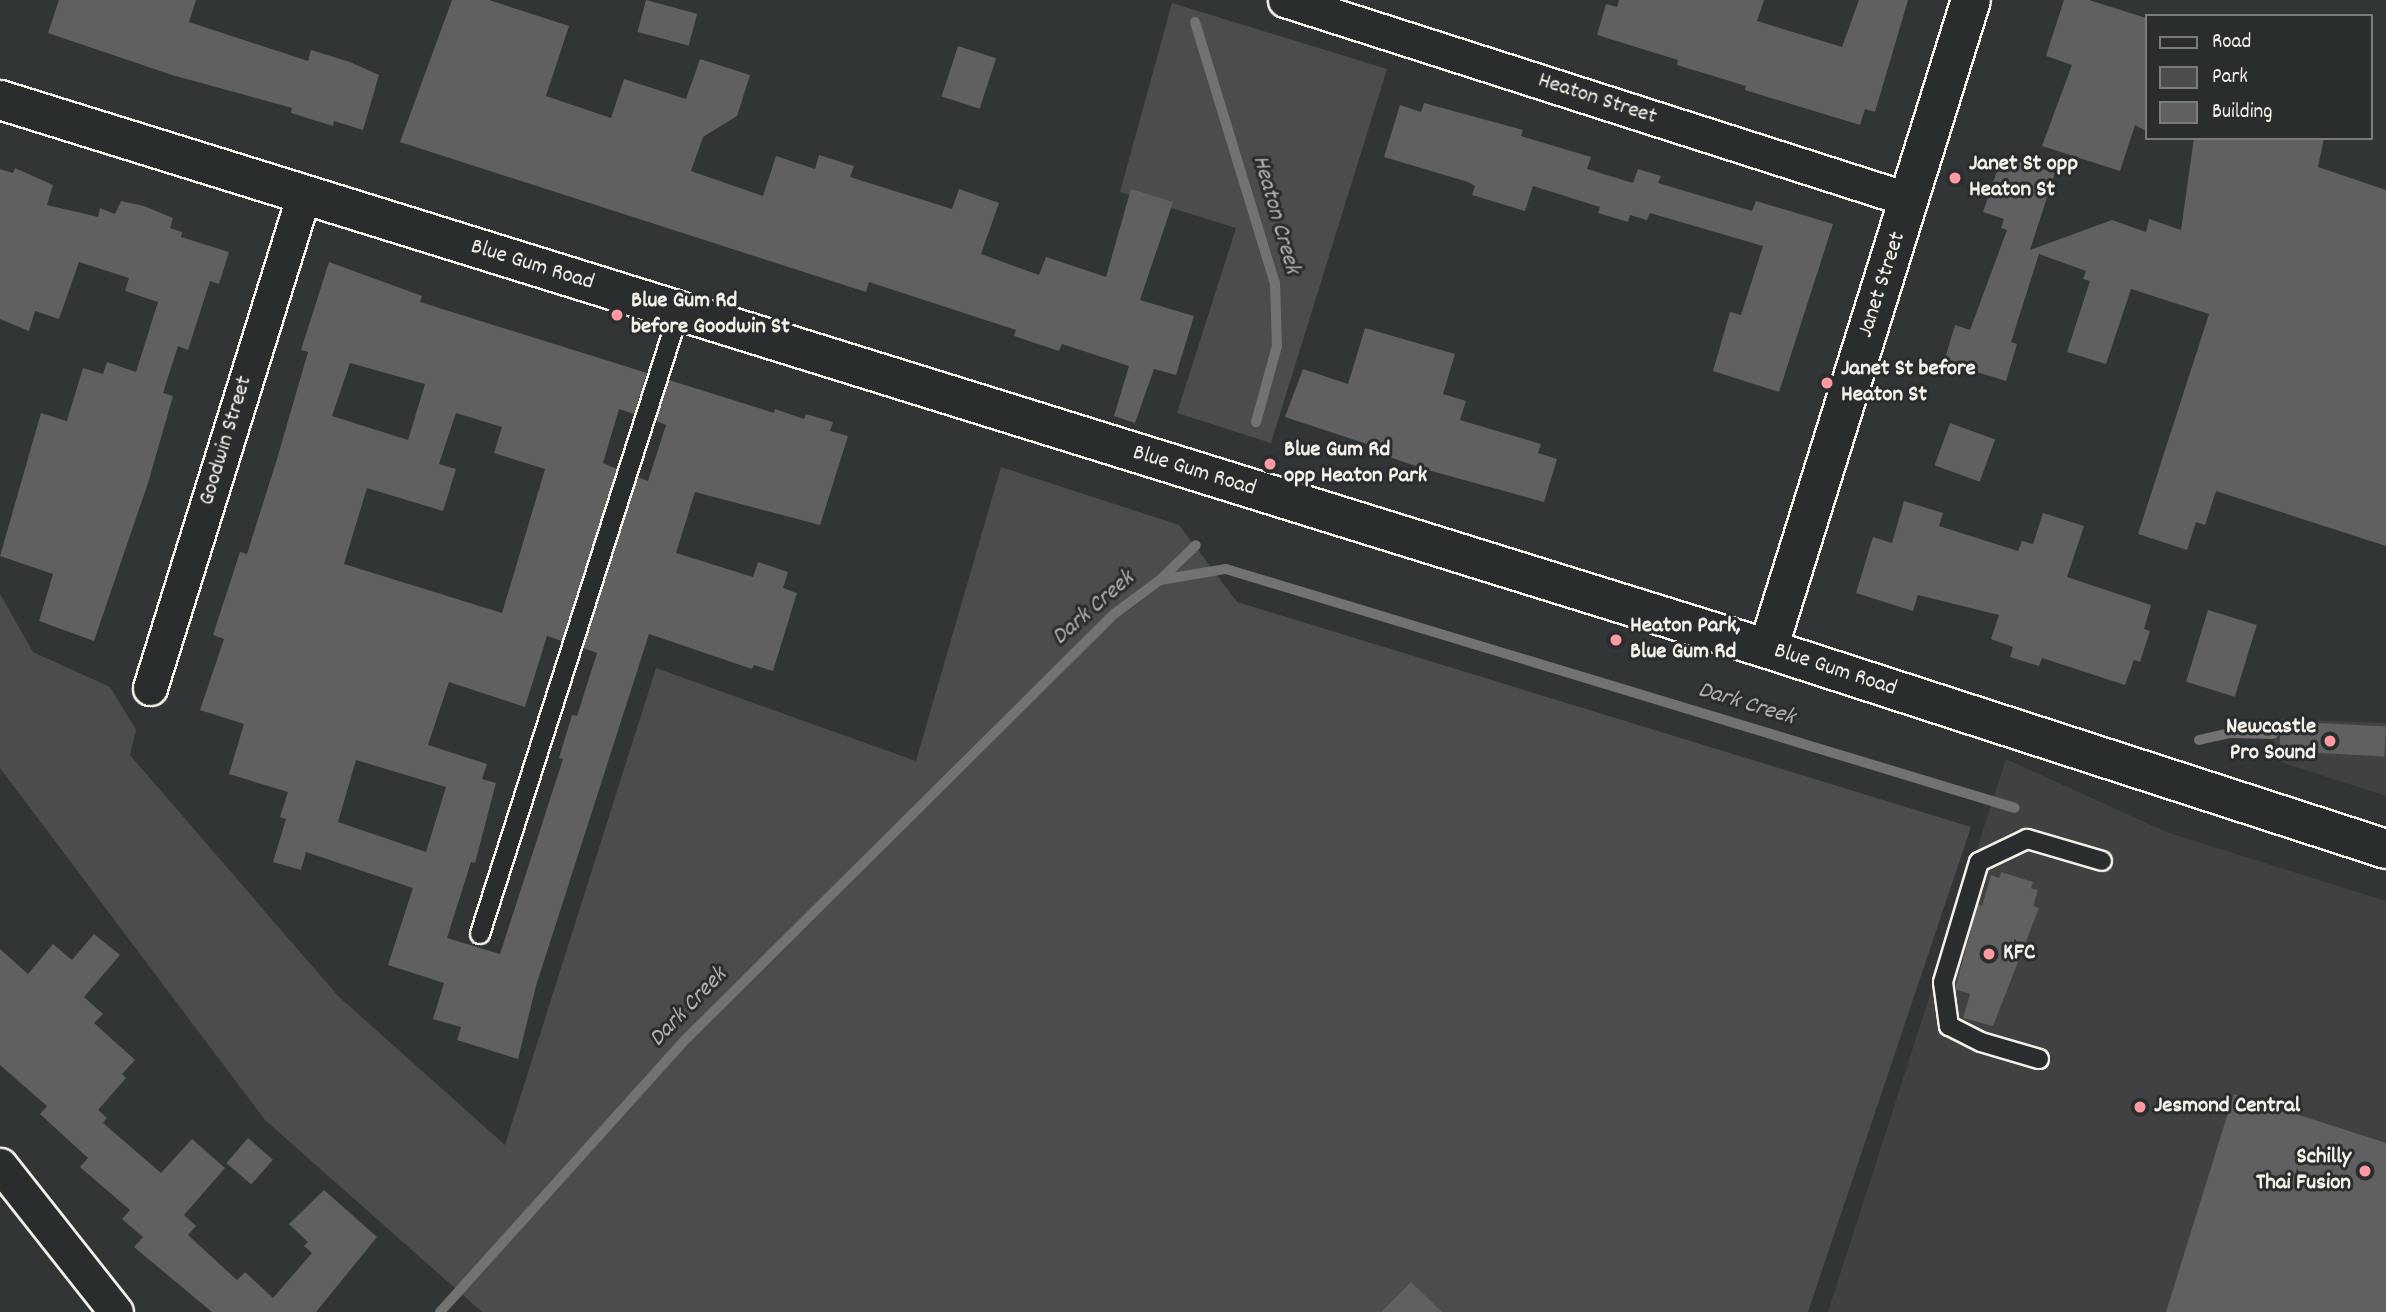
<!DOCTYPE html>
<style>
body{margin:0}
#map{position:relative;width:2386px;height:1312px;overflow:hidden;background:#323535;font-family:Dekko,sans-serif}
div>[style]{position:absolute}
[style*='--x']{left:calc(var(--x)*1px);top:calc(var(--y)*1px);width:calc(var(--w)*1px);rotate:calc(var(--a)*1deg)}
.built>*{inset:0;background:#404242}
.green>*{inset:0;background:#4b4d4c}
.stream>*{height:10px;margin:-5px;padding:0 5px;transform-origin:5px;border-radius:5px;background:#727370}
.building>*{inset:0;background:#5f605f;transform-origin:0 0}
.roads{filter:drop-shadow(2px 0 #f4f1e8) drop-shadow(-2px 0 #f4f1e8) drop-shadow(0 2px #f4f1e8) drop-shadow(0 -2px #f4f1e8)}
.service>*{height:18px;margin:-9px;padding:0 9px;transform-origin:9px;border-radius:9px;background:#2a2d2e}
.minor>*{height:33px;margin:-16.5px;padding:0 16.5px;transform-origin:16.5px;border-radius:16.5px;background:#2a2d2e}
.tertiary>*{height:38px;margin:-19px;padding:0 19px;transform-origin:19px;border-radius:19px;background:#2a2d2e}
.secondary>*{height:38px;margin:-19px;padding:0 19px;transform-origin:19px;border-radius:19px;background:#2a2d2e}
.dots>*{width:19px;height:19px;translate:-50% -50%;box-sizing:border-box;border:4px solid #2a2d2e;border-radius:50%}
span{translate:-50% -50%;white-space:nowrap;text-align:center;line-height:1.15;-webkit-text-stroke:6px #2a2d2e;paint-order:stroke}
.street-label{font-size:23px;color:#f4f1e8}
.poi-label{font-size:23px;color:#f4f1e8;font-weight:700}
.left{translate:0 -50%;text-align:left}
.right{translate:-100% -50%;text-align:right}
.water-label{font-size:24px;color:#b3b2ac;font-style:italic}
.legend{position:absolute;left:2145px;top:14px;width:228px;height:126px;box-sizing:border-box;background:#2a2d2e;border:2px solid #7b7b78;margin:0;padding:9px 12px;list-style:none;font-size:21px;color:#f4f1e8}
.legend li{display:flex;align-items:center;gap:14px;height:35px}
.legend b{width:35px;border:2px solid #7b7b78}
</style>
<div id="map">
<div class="built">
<i style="clip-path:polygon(2281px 719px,2386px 723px,2386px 796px,2268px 758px)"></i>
<i style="clip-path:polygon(2006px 759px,2166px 832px,2386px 901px,2386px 1312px,1828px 1312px)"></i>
</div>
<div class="green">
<i style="clip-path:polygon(1172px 3px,1387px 69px,1271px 443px,1177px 413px,1236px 228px,1120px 192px)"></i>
<i style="clip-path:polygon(1001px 467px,1179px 525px,1237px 602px,1971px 827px,1808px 1312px,482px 1312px,265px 1120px,0 768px,0 594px,33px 652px,110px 687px,136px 730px,130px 755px,338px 996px,505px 1145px,656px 668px,916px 761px)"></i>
</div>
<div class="stream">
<i style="--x:1195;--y:22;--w:273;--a:73"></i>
<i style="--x:1275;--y:283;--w:63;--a:88.2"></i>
<i style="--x:1277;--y:346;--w:79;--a:105.4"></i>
<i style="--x:1160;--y:580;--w:50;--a:-44.2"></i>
<i style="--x:2199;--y:740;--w:32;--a:-13"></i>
<i style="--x:2230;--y:733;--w:43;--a:1.3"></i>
<i style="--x:440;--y:1312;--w:367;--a:-48"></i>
<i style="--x:686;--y:1039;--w:603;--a:-44.8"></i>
<i style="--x:1114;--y:614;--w:57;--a:-36.5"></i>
<i style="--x:1160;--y:580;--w:67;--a:-9.5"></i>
<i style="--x:1226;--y:569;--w:824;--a:16.85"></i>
</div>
<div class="building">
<i style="clip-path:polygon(59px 0,196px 0,189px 22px,308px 61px,311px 50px,350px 62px,379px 75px,363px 130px,334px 121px,333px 126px,291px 113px,292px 108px,172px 75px,48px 33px)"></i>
<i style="clip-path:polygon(452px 0,489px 0,569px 26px,546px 96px,611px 118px,624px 79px,686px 99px,700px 59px,750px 75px,737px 116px,703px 137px,691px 171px,763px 196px,776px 156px,815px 169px,819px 155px,854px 166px,850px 177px,952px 209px,959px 189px,999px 203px,981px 254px,1039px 275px,1046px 257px,1106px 277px,1131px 189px,1173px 202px,1140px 300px,1194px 316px,1176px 375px,1154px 369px,1135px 423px,1114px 416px,1129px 366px,1062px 344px,1059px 351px,1014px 336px,1016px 330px,869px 282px,866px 292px,400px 142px)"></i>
<i style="left:646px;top:0;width:53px;height:33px;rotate:15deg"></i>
<i style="clip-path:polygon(1619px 0,1764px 0,1757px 21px,1842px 47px,1859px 0,1908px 0,1875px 112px,1865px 109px,1860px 125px,1745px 90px,1746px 86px,1677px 65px,1678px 60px,1597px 35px,1606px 4px,1617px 7px)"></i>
<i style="clip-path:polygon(2064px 0,2089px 0,2146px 18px,2146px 131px,2135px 125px,2120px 171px,2042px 146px,2072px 65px,2046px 56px)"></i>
<i style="left:958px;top:46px;width:40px;height:53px;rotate:18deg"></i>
<i style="clip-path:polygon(1424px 103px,1523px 130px,1521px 136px,1591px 157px,1587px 169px,1633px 183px,1638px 169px,1661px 176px,1658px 183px,1752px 211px,1756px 201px,1833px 224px,1779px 392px,1713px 371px,1730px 312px,1741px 315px,1763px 246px,1650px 213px,1647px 220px,1630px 215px,1628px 222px,1598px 213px,1600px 207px,1533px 186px,1525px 211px,1472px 195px,1475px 186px,1468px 182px,1384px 157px,1400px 105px,1421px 112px)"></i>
<i style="clip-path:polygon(2194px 138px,2324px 138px,2318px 167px,2386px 190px,2386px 546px,2216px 491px,2205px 525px,2196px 522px,2187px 550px,2138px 534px,2209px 314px,2131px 289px,2106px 364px,2067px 352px,2090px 281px,2083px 279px,2086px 271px,2039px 254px,2011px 342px,2017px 344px,2006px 381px,1944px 362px,1955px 325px,1970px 330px,2007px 230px,2001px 228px,2004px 219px,1983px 212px,2002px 156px,2055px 173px,2030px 250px,2112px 220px,2146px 232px,2149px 219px,2181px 230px)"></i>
<i style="clip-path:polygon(15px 168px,53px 185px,47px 205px,98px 217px,100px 208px,115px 214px,121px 201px,144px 206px,173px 218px,170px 228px,182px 232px,181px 237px,229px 252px,219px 284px,210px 281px,188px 350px,178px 346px,163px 393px,173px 396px,148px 483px,94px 641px,39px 621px,53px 574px,0 556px,41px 413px,67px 421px,83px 368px,103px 374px,107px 362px,136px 372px,158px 302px,125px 291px,129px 278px,79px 262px,59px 319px,35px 311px,29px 331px,0 319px,0 169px,13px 173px)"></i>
<i style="clip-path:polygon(evenodd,329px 262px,422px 296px,420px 302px,647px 373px,634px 414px,619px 409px,603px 463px,617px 469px,562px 641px,547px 636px,525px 707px,449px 682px,428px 745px,487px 764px,482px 779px,496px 783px,475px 863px,471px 862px,447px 938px,500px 954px,563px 759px,559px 758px,572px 715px,577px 716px,597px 653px,583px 648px,638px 477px,648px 481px,666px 425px,656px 421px,669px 380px,774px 413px,775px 409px,804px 419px,806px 414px,833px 422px,830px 431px,848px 436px,820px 525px,695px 492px,676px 553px,753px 577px,758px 562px,788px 572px,783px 588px,797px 593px,773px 671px,754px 665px,752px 669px,649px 634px,536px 986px,518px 1059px,457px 1040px,461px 1027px,433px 1019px,444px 983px,388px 965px,413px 888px,306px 852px,301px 870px,273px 862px,286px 819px,280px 817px,288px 792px,229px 774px,244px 724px,200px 710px,224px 639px,213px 635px,240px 552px,247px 554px,277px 459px,308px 352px,301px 350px,329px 262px,350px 363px,425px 384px,408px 440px,332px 416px,350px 363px,329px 262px,456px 413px,502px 427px,494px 453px,545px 469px,502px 613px,344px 564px,367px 488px,443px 511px,456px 469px,439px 464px,456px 413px,329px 262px,356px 760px,446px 787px,426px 852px,338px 822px,356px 760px)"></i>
<i style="clip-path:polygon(1365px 328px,1455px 354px,1443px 394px,1466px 401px,1460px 420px,1541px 444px,1538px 453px,1557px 459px,1544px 502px,1424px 469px,1384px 455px,1385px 450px,1285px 417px,1303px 369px,1348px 384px)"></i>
<i style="left:1950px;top:423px;width:48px;height:45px;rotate:20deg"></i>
<i style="clip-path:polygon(1904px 501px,1943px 513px,1939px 526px,2018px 551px,2022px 541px,2033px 544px,2043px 513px,2084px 526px,2067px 577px,2151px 605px,2144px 629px,2150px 631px,2140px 662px,2134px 660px,2125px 685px,2042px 658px,2039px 666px,2010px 657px,2013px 647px,1991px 639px,1999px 615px,1918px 595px,1913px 611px,1856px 593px,1873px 537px,1892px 543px)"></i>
<i style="left:2208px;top:610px;width:51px;height:75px;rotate:17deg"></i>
<i style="left:2281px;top:721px;width:105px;height:30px;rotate:3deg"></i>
<i style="clip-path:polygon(2001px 872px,2033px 882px,2031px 888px,2038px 890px,2033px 906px,2039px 908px,1993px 1026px,1963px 1018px,1970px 994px,1955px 989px,1978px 904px,1982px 906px,1991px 875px,1999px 878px)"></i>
<i style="clip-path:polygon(94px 934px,120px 955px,84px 997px,103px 1014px,94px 1023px,135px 1060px,122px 1074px,126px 1078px,98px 1110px,107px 1118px,103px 1123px,161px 1173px,192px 1139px,225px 1168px,184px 1215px,196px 1226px,188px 1235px,237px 1280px,245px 1272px,273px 1298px,312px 1253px,304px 1246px,308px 1242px,289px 1224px,324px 1190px,377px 1237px,316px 1312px,212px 1312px,134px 1247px,143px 1237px,122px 1219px,130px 1210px,80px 1167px,88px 1158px,40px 1114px,47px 1106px,0 1065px,0 949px,28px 974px,53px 944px,72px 960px)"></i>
<i style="clip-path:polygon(2234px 1094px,2386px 1143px,2386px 1312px,2166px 1312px)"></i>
<i style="left:248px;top:1138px;width:33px;height:33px;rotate:41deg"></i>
<i style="clip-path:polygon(1411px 1282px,1442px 1312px,1381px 1312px)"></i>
</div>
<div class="roads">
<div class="service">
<i style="--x:480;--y:934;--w:653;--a:-72.26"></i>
<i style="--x:2039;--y:1059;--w:60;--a:-163.7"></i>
<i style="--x:1981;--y:1042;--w:36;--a:-153"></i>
<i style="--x:1949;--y:1026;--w:44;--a:-97.8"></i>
<i style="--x:1943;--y:982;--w:125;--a:-73.3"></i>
<i style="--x:1979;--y:862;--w:53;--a:-25.6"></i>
<i style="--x:2027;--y:839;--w:78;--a:16.3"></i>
</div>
<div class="minor">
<i style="--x:1285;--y:0;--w:656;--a:17.74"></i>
<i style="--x:150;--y:688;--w:517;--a:-72.69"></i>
<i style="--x:0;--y:1165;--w:187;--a:51.7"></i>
</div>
<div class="tertiary">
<i style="--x:1768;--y:649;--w:680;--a:-72.63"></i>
</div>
<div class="secondary">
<i style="--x:0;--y:100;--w:1851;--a:17.25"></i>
<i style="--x:1768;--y:649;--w:650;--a:17.93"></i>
</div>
</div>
<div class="dots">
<i style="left:1955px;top:178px;background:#ff9aa2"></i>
<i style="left:617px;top:315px;background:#ff9aa2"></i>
<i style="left:1827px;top:383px;background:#ff9aa2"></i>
<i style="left:1270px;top:464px;background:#ff9aa2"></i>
<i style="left:1616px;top:640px;background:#ff9aa2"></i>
<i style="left:2330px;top:741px;background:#ff9aa2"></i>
<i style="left:1989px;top:954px;background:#ff9aa2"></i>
<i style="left:2140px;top:1107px;background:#ff9aa2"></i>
<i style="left:2365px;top:1171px;background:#ff9aa2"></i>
</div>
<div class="street-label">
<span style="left:1597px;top:100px;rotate:18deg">Heaton Street</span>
<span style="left:532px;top:266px;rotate:17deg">Blue Gum Road</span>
<span style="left:1883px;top:285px;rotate:-72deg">Janet Street</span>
<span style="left:227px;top:441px;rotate:-73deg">Goodwin Street</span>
<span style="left:1194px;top:472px;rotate:17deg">Blue Gum Road</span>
<span style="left:1835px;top:671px;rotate:18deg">Blue Gum Road</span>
</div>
<div class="poi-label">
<span class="left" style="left:1969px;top:178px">Janet St opp<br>Heaton St</span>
<span class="left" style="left:631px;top:315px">Blue Gum Rd<br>before Goodwin St</span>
<span class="left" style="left:1841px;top:383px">Janet St before<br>Heaton St</span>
<span class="left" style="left:1284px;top:464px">Blue Gum Rd<br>opp Heaton Park</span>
<span class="left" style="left:1630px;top:640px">Heaton Park,<br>Blue Gum Rd</span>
<span class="right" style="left:2316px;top:741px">Newcastle<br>Pro Sound</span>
<span class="left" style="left:2003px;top:954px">KFC</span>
<span class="left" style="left:2154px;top:1107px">Jesmond Central</span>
<span class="right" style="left:2351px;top:1171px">Schilly<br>Thai Fusion</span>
</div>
<div class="water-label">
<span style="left:1275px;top:215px;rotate:74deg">Heaton Creek</span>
<span style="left:1094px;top:609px;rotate:-41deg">Dark Creek</span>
<span style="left:1746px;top:705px;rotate:17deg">Dark Creek</span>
<span style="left:689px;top:1008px;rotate:-46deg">Dark Creek</span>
</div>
<ul class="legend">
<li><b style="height:9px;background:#2a2d2e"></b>Road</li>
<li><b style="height:19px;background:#4b4d4c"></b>Park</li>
<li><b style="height:19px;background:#5f605f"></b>Building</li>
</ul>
</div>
